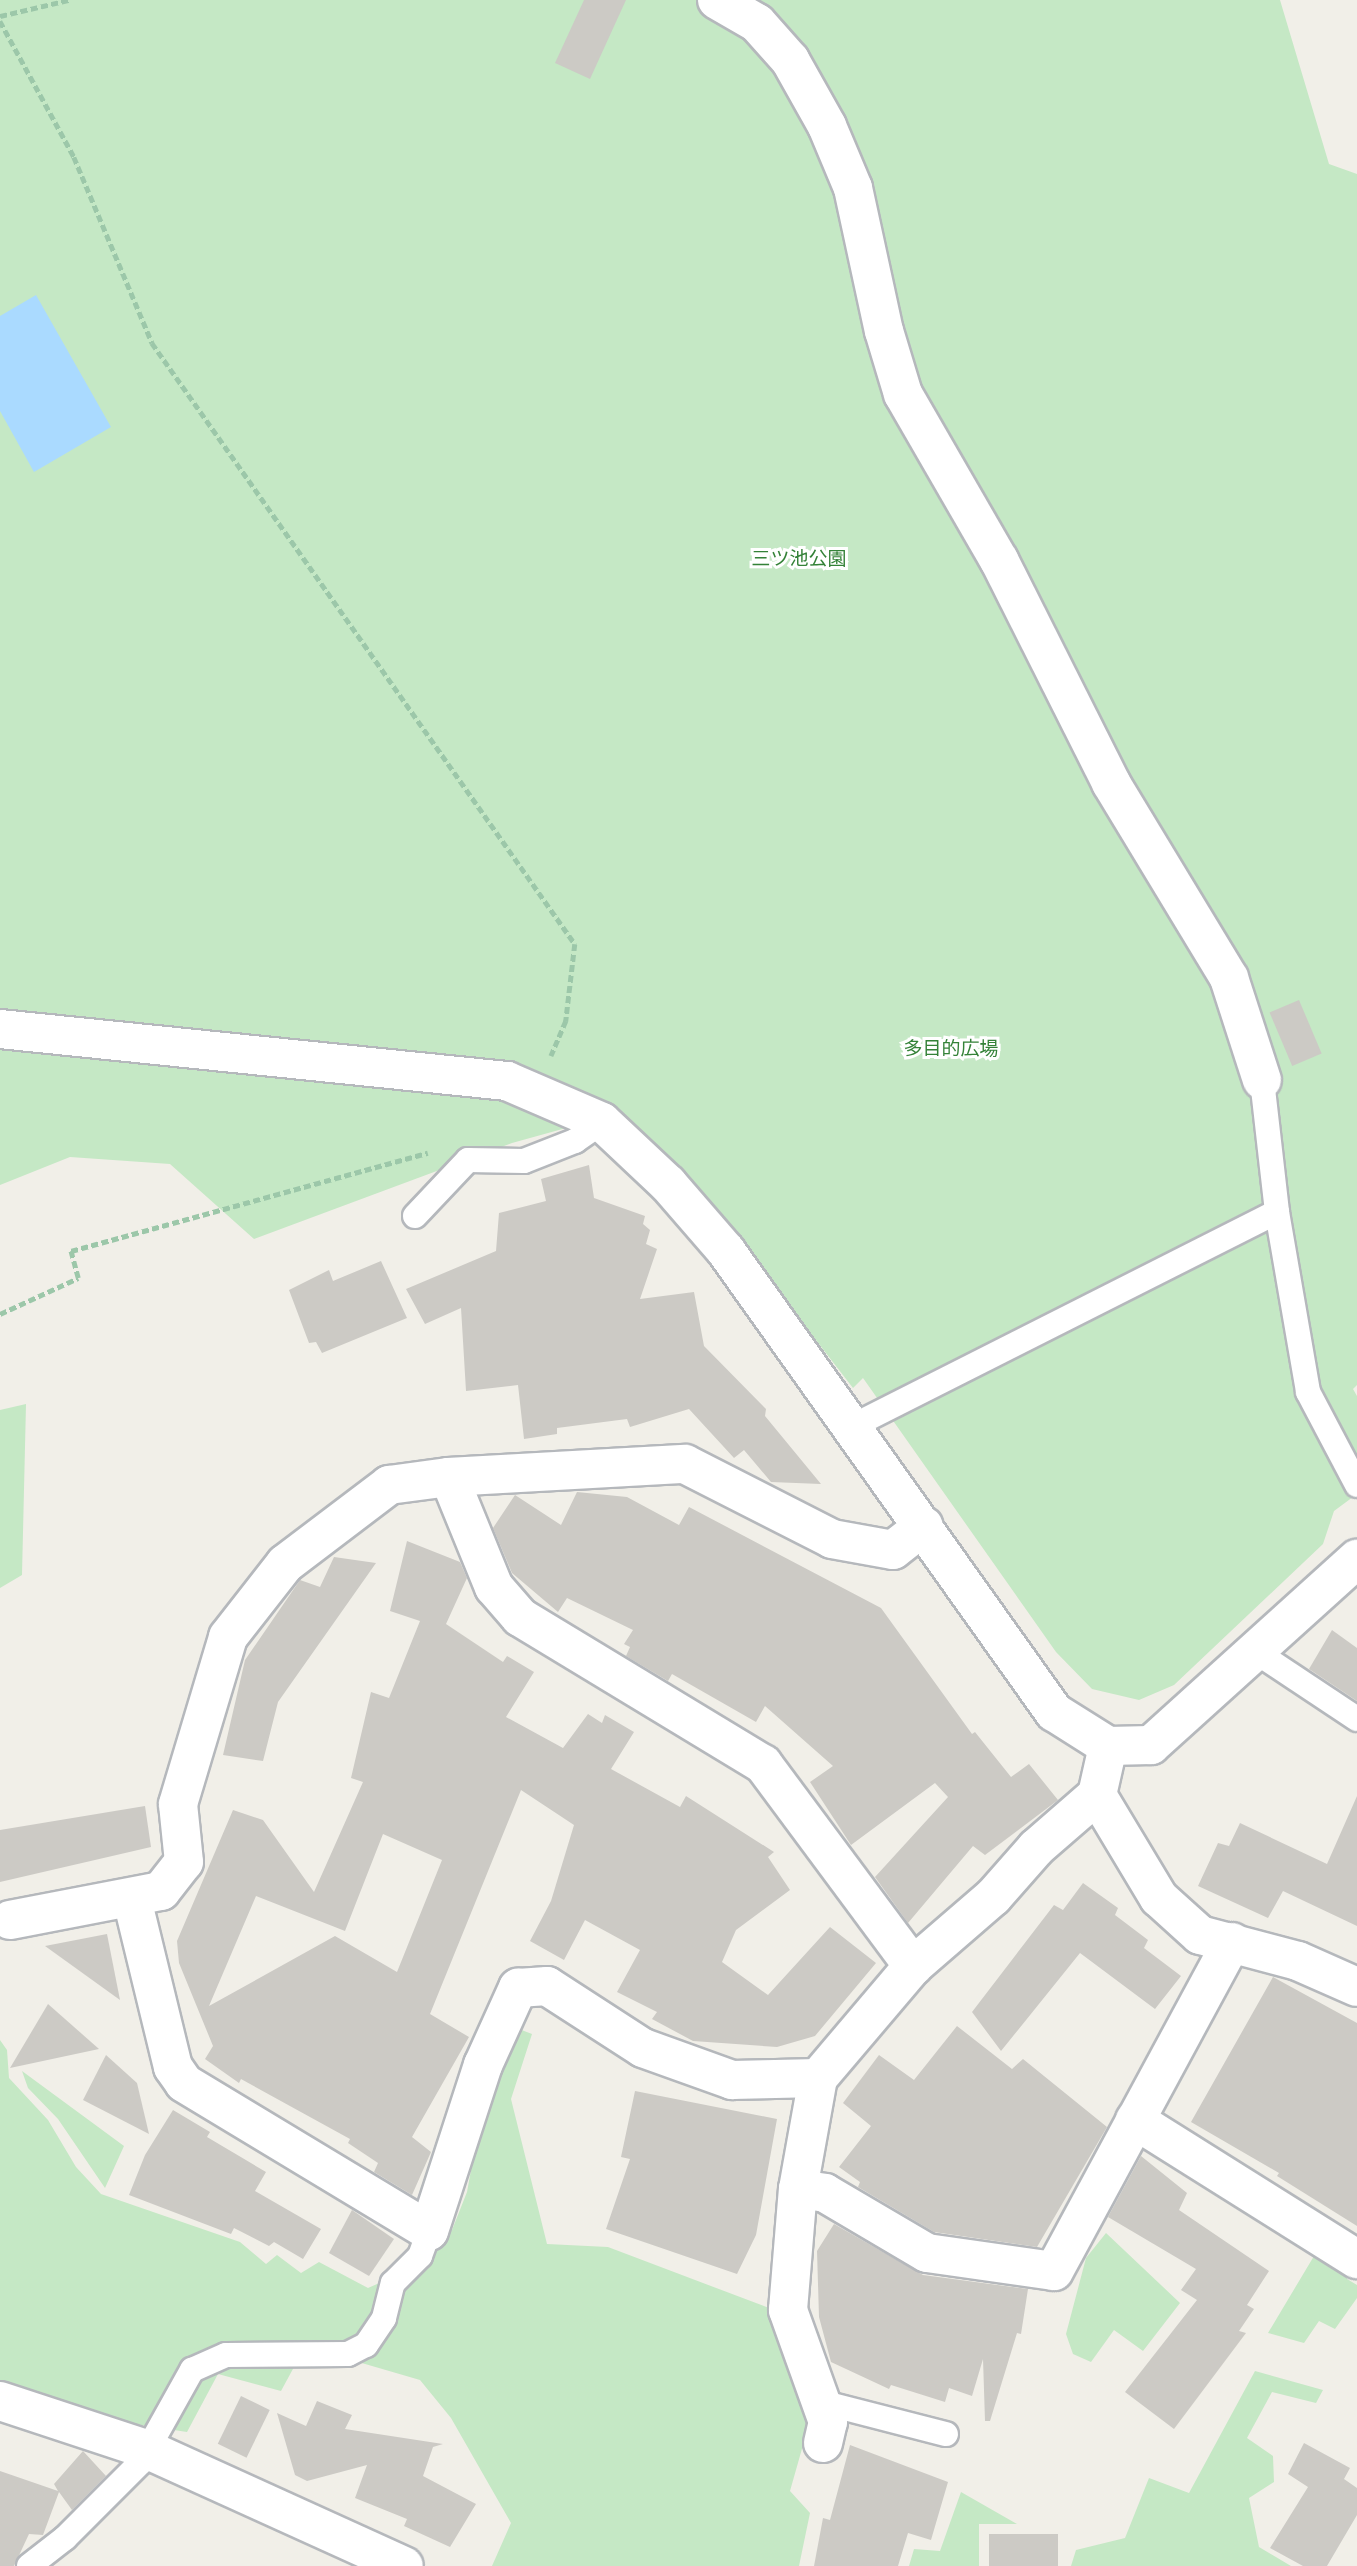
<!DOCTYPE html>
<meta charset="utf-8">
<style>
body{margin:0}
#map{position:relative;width:1357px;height:2566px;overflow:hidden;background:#f1efe8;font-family:Ubuntu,"Noto Sans JP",sans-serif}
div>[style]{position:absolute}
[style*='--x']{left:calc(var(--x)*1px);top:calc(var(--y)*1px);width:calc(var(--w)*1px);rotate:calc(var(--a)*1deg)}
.green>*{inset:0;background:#c5e8c5}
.water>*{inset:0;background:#aadaff}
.building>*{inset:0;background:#cccac5;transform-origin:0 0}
.path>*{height:4.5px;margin-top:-2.25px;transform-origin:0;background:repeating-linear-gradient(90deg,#9cc7a9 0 7px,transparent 0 10.5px)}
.roads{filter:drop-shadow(2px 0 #b5b8bc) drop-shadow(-2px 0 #b5b8bc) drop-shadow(0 2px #b5b8bc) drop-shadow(0 -2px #b5b8bc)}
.lane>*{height:24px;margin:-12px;padding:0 12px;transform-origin:12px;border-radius:12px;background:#fff}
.street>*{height:38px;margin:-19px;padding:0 19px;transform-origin:19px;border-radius:19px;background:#fff}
.secondary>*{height:38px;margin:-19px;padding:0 19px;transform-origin:19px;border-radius:19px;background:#fff}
span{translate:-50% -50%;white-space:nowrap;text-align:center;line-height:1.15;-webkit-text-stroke:6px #fff;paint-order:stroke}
.park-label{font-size:19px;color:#348238}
</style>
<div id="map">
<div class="green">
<i style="clip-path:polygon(0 0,1280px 0,1329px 164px,1357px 174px,1357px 1385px,1353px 1389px,1357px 1396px,1357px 1494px,1334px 1511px,1323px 1544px,1174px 1685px,1139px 1700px,1092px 1689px,1056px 1652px,863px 1378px,853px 1388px,736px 1237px,613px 1115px,512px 1143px,254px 1239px,170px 1164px,70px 1157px,0 1185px)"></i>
<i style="clip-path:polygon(26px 1404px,22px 1575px,0 1588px,0 1410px)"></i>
<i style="clip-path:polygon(519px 2029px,532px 2034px,511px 2099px,547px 2244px,608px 2247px,769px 2308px,809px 2424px,790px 2491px,810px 2513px,799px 2566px,492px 2566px,511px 2523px,451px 2418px,420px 2380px,348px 2359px,294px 2367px,281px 2391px,218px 2374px,187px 2432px,76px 2415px,0 2391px,0 2040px,7px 2050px,9px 2078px,48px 2120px,76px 2167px,101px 2194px,240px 2242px,266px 2264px,277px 2255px,301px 2273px,319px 2262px,368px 2288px,411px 2269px,452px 2230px,467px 2192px,486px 2087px)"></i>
<i style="clip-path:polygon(22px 2071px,124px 2146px,105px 2188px,58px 2119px,28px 2088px)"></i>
<i style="clip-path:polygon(1106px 2233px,1180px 2303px,1143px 2351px,1114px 2330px,1091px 2362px,1073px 2354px,1066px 2334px,1086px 2258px)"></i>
<i style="clip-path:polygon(1317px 2251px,1348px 2271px,1347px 2279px,1357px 2285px,1357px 2298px,1335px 2329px,1319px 2321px,1304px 2343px,1268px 2333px)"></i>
<i style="clip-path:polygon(1255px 2371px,1323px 2390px,1316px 2403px,1272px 2392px,1247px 2438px,1273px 2456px,1274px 2482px,1249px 2498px,1259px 2547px,1291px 2566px,1071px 2566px,1076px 2550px,1125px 2538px,1149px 2478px,1189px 2493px)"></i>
<i style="clip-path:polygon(961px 2492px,1017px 2524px,979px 2524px,979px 2566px,909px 2566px,914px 2549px,940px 2551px)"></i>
</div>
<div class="water">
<i style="clip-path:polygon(36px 295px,111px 427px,34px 472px,0 411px,0 316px)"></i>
</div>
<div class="building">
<i style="clip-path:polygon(584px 0,626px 0,590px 79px,555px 63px)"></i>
<i style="left:1299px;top:1000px;width:58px;height:32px;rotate:67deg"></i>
<i style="clip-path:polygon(589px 1165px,594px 1198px,645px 1216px,643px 1224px,650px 1230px,646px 1244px,657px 1249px,640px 1299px,694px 1292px,704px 1346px,766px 1409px,765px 1416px,821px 1484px,771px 1482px,744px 1450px,734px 1458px,689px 1409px,630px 1427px,627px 1419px,557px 1428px,557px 1434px,524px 1439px,518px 1385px,466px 1391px,461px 1308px,425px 1324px,406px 1289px,496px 1251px,499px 1213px,546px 1201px,541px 1179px)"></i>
<i style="clip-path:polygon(381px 1261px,407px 1318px,322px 1353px,316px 1342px,309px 1343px,289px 1290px,329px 1270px,333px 1281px)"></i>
<i style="clip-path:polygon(577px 1492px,627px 1497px,679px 1525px,689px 1507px,881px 1608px,972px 1734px,975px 1732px,1011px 1777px,1029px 1764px,1058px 1800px,985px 1855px,973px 1846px,908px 1923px,875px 1877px,948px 1797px,935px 1783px,851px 1845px,810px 1782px,833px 1766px,765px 1706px,756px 1722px,672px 1674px,668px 1681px,626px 1656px,630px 1647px,624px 1644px,633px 1630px,567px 1598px,558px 1612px,512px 1573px,493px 1528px,515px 1495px,561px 1525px)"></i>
<i style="clip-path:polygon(evenodd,407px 1541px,460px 1562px,467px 1578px,446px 1624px,503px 1662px,507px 1656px,534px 1672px,506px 1717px,563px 1748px,588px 1714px,602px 1723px,605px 1715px,634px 1732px,611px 1769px,680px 1807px,686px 1796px,774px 1852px,768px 1857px,790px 1890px,736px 1930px,722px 1962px,768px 1995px,830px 1927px,876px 1963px,815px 2036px,777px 2047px,693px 2041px,652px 2019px,657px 2012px,617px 1992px,640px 1950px,585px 1920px,564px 1960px,530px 1941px,551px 1901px,574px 1825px,521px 1790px,430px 2014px,469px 2037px,412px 2137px,431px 2152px,412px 2195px,374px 2172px,378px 2163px,348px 2143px,350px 2139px,241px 2079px,239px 2083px,205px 2059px,213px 2046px,179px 1963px,177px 1941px,233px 1810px,263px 1820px,314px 1892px,363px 1782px,351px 1778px,371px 1692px,389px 1698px,420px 1621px,390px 1611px,407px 1541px,383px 1834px,442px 1860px,397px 1972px,335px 1936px,209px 2006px,256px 1896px,345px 1931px,383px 1834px)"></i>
<i style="clip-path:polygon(334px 1557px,376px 1563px,278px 1702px,263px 1761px,223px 1755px,245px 1660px,300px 1580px,320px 1587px)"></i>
<i style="clip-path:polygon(1332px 1630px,1357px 1648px,1357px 1701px,1309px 1669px)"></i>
<i style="clip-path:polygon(1357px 1796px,1357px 1926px,1283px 1891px,1268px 1918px,1198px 1886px,1218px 1843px,1229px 1846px,1240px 1823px,1327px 1864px)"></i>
<i style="clip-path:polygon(145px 1806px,151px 1847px,0 1882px,0 1830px)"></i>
<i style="clip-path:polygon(1083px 1883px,1118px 1908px,1115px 1915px,1148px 1940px,1144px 1948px,1181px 1976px,1155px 2009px,1080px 1953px,1001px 2051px,972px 2012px,1054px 1905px,1063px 1910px)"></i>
<i style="clip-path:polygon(107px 1934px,120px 2000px,45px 1946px)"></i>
<i style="clip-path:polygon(1273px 1977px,1357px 2023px,1357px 2226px,1277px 2176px,1279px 2173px,1191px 2122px)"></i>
<i style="clip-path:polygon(48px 2004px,99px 2049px,10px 2068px)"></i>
<i style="clip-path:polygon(957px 2026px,1012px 2069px,1023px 2059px,1107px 2127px,1037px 2247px,934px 2232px,858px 2187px,860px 2182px,839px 2167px,871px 2126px,843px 2103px,879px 2055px,914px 2080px)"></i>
<i style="clip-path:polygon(106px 2055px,137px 2083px,149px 2134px,83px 2100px)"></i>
<i style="clip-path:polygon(635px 2091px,777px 2119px,756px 2235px,737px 2274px,606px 2229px,630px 2159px,621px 2157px)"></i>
<i style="clip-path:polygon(173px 2110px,210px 2132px,207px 2137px,266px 2172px,255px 2191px,321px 2229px,303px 2259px,274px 2242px,269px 2246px,234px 2228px,231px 2234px,129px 2195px,145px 2155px)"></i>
<i style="clip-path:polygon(1141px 2156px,1187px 2193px,1179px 2210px,1269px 2271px,1247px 2305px,1254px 2309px,1239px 2331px,1246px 2333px,1174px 2429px,1125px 2392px,1197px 2300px,1181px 2290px,1196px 2269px,1108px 2217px)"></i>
<i style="clip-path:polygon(352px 2210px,394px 2239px,369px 2276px,329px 2253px)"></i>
<i style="clip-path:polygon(834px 2224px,923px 2275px,1028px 2289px,1021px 2334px,1017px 2333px,990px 2421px,985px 2421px,983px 2359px,972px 2396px,949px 2388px,945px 2402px,891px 2385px,889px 2389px,831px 2362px,819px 2317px,817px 2251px)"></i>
<i style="left:241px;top:2396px;width:32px;height:53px;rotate:26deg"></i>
<i style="clip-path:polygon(317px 2401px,352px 2415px,345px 2429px,443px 2444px,433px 2447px,423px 2476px,476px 2504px,450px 2547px,404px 2526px,407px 2519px,355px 2498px,367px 2465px,307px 2481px,295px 2475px,277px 2413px,306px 2426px)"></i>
<i style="clip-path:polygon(1304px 2443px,1350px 2468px,1344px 2479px,1357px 2488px,1357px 2515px,1327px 2566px,1303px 2566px,1270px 2548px,1308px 2487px,1288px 2474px)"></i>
<i style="clip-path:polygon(850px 2445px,948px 2482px,931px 2540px,908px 2533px,898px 2566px,814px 2566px,823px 2518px,830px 2520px)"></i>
<i style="clip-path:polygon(83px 2451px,106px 2476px,72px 2510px,59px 2492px,43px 2535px,29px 2534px,14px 2566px,0 2566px,0 2471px,58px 2491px,54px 2484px)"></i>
<i style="left:989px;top:2534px;width:69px;height:32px"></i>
</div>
<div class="path">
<i style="--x:0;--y:16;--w:71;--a:-13.1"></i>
<i style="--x:0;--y:21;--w:155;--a:61.4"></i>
<i style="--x:74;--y:157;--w:202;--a:67.2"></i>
<i style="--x:152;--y:343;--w:735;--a:54.86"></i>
<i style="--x:575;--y:944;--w:78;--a:96.7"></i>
<i style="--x:566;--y:1021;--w:38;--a:113"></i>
<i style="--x:0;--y:1314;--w:86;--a:-24.8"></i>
<i style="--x:78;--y:1278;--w:28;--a:-105"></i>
<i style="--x:71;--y:1251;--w:370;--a:-15.4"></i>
</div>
<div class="roads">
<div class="lane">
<i style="--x:1262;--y:1080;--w:133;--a:83.5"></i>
<i style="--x:1277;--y:1212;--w:183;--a:80.2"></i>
<i style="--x:1308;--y:1392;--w:105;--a:62.2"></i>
<i style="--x:415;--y:1216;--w:77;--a:-46.6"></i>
<i style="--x:468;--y:1160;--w:56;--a:1"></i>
<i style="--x:524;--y:1161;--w:55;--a:-21.4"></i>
<i style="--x:575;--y:1141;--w:33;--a:-35"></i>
<i style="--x:851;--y:1427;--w:477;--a:-26.8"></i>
<i style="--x:1256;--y:1652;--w:121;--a:33.6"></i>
<i style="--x:821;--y:2402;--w:129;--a:14.4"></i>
<i style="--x:29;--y:2566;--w:46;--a:-37.9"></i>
<i style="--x:65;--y:2538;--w:106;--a:-45"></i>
<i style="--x:140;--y:2463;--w:107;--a:-60.8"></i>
<i style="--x:192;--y:2370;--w:37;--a:-24"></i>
<i style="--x:226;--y:2355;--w:122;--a:-0.5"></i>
<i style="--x:348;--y:2354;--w:20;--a:-27"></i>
<i style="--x:366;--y:2345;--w:32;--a:-56"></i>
<i style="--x:384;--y:2318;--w:36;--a:-76"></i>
<i style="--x:393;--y:2283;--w:38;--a:-45"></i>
<i style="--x:420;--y:2256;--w:27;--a:-70"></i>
</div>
<div class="street">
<i style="--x:717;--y:0;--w:46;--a:29.9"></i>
<i style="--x:757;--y:23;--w:50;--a:48.3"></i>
<i style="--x:790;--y:60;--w:76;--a:60.7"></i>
<i style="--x:827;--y:126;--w:67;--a:67.2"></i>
<i style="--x:853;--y:188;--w:146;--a:77.8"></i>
<i style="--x:884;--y:331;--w:66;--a:73.2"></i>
<i style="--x:903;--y:394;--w:192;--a:60"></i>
<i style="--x:999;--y:560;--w:250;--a:63.3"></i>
<i style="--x:1111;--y:783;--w:228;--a:58.8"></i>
<i style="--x:1229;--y:978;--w:107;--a:72.1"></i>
<i style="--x:449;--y:1477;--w:119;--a:67.8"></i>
<i style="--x:494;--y:1587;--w:40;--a:49"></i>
<i style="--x:520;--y:1617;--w:284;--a:31.2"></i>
<i style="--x:763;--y:1764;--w:252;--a:53.4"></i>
<i style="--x:1097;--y:1795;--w:120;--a:59"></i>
<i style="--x:1159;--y:1898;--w:55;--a:42.1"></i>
<i style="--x:1200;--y:1935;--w:101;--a:14.9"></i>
<i style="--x:1298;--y:1961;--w:64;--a:23.8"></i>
<i style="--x:132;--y:1899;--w:173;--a:76.3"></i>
<i style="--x:173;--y:2067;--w:19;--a:55"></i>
<i style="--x:184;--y:2083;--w:286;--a:31.1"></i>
<i style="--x:429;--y:2231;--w:175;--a:-72"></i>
<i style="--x:483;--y:2065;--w:85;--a:-65.6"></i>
<i style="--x:518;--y:1988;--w:29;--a:-4"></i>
<i style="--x:547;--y:1986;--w:114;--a:32.9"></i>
<i style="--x:643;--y:2048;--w:95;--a:19.8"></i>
<i style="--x:732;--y:2080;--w:86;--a:-1.3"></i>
<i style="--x:10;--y:1920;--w:154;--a:-10.9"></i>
<i style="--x:161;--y:1891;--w:37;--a:-52"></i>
<i style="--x:184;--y:1862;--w:58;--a:-95.9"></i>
<i style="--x:178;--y:1804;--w:174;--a:-73.3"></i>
<i style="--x:228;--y:1637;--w:93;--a:-52"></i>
<i style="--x:285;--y:1564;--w:131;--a:-37.2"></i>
<i style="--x:389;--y:1485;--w:61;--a:-7.6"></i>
<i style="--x:449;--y:1477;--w:236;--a:-3.2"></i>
<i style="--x:685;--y:1464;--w:165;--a:27"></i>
<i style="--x:832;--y:1539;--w:62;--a:10.2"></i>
<i style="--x:893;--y:1550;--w:39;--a:-38"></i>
<i style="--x:1135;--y:2120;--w:262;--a:32.1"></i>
<i style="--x:798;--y:2189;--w:27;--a:8"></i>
<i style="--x:825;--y:2193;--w:118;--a:30.5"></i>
<i style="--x:927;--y:2253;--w:128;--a:8.1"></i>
<i style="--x:1054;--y:2271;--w:374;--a:-61.6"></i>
<i style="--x:0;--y:2401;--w:154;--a:18.2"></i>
<i style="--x:146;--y:2449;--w:283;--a:24.4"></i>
<i style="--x:823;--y:2443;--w:22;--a:-77"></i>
<i style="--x:828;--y:2422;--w:119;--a:-109.7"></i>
<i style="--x:788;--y:2310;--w:121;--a:-85.3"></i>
<i style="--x:798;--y:2189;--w:113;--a:-79.8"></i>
<i style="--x:818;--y:2078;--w:147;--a:-49.7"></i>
<i style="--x:913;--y:1966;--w:106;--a:-40.8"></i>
<i style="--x:993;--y:1897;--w:65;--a:-48.7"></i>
<i style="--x:1036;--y:1848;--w:81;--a:-41"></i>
<i style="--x:1097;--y:1795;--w:50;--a:-77.3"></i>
</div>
<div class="secondary">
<i style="--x:0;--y:1029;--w:510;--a:5.86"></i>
<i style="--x:507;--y:1081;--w:103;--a:23.3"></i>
<i style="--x:602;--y:1122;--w:91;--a:43.2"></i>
<i style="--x:668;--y:1184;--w:89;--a:49.1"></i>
<i style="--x:726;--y:1251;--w:566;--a:54.57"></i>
<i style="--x:1054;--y:1712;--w:64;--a:32.2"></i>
<i style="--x:1108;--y:1746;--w:43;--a:-1.3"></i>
<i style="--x:1151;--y:1745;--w:278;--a:-42.1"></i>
</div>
</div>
<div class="park-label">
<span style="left:799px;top:559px">三ツ池公園</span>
<span style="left:951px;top:1049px">多目的広場</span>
</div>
</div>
